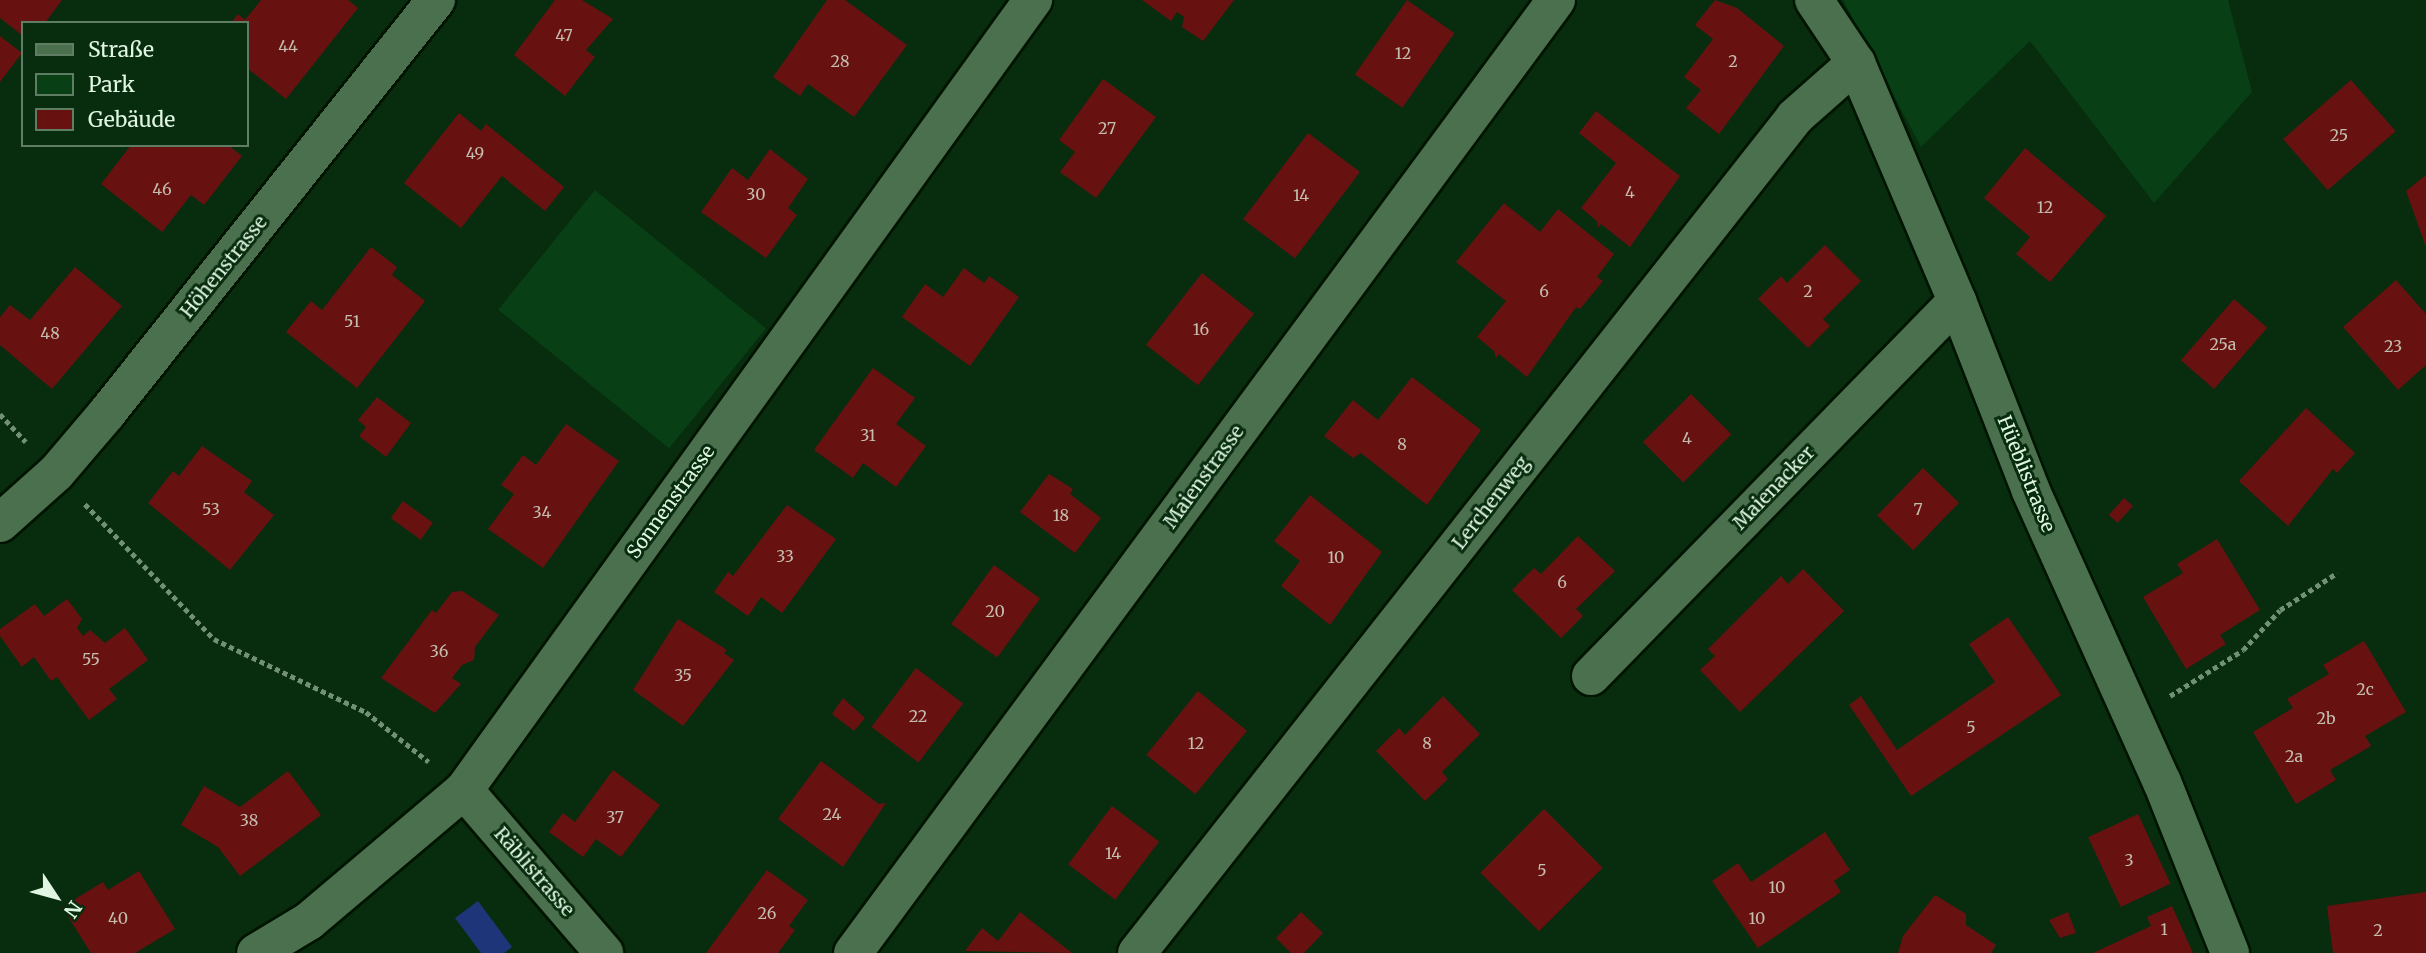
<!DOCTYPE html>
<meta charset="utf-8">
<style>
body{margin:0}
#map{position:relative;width:2426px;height:953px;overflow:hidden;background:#072d0e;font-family:Merriweather,serif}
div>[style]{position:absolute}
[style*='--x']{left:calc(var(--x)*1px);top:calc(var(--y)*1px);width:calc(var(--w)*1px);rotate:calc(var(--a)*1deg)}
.green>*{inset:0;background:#083f14;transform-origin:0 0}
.water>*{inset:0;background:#1f357a}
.building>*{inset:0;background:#681111;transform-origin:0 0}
.path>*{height:4.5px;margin-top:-2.25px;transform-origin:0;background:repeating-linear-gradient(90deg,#729076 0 5px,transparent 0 8.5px)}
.roads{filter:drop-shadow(2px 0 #001401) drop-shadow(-2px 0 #001401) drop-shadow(0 2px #001401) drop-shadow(0 -2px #001401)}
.street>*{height:38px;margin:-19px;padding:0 19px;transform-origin:19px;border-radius:19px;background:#4a704e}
span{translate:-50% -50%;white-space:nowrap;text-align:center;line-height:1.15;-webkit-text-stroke:6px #072d0e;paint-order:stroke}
.number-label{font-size:16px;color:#c3bdae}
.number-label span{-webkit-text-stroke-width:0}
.street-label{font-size:19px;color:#e1f6e2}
.legend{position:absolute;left:21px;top:21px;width:228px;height:126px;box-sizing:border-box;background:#072d0e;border:2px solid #5e7d63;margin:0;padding:9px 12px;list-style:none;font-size:21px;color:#e1f6e2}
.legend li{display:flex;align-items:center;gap:14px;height:35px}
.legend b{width:35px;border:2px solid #5e7d63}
.north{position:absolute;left:21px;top:862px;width:70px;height:70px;-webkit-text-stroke:5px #072d0e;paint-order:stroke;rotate:126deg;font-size:19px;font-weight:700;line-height:28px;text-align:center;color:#e1f6e2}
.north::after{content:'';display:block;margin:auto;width:24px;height:32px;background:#e1f6e2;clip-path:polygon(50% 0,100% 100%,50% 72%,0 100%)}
</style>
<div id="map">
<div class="green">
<i style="clip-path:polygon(1843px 0,2228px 0,2252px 92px,2154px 203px,2030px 41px,1921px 147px)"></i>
<i style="left:595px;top:190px;width:220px;height:154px;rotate:39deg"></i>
</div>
<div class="water">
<i style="clip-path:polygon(478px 901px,512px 947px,504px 953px,481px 953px,455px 918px)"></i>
</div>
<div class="building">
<i style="clip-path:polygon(0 0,62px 0,45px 23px,23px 23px,23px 36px,0 18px)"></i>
<i style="clip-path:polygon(261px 0,348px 0,358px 8px,286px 99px,247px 68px,247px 23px,231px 23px,238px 14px,245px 20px)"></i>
<i style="clip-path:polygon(555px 0,582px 0,613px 19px,586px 50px,595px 57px,565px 96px,514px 55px)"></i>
<i style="clip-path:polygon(827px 0,845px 0,907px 45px,854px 117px,808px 84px,800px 96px,773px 77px)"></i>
<i style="clip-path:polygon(1142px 0,1234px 0,1203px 41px,1182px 27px,1184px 17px,1177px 12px,1171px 21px)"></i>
<i style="left:1407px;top:0;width:58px;height:91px;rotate:35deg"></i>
<i style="clip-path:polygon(1715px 0,1737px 8px,1784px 46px,1719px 134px,1686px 108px,1701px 90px,1684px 77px,1713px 39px,1695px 25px)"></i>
<i style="clip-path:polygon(0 36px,22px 53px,0 82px)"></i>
<i style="clip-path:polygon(1103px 79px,1156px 117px,1096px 198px,1060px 172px,1075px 152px,1059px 140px)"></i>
<i style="left:2351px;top:80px;width:68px;height:90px;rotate:49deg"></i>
<i style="clip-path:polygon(1596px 111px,1680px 176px,1630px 247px,1601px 224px,1598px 228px,1597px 221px,1581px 208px,1616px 163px,1579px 133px)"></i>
<i style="clip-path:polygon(459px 113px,481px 131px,486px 124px,564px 187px,545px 211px,502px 176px,461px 228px,404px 183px)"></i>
<i style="left:1308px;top:133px;width:65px;height:108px;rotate:37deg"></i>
<i style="clip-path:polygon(131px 145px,228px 145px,242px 156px,204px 205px,191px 195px,162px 232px,101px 184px)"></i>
<i style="clip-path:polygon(2025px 148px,2106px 216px,2050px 282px,2016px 254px,2030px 237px,1984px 198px)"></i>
<i style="clip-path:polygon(770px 149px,808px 179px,788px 208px,797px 215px,766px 258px,701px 212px,732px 168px,748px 180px)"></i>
<i style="clip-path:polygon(2426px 175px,2426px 247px,2406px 191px)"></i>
<i style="clip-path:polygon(1504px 203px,1540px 232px,1558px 209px,1614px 254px,1597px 277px,1603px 281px,1580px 309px,1576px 307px,1527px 377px,1499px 354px,1496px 358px,1494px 351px,1477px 337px,1506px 301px,1456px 262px)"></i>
<i style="clip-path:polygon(1825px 245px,1861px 281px,1823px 319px,1830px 326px,1808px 348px,1758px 299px,1781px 276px,1787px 283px)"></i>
<i style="clip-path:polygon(371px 247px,397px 267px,392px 275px,425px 301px,357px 388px,286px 332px,311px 301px,322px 310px)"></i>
<i style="clip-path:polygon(75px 267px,122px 306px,52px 389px,0 345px,0 317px,10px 305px,30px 320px)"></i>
<i style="clip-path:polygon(964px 268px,984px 283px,989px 276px,1019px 297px,970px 366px,902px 317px,925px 284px,943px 297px)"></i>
<i style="left:1202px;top:273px;width:66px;height:91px;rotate:38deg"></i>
<i style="clip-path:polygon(2396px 280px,2426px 314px,2426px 365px,2398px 390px,2343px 327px)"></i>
<i style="left:2234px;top:299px;width:44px;height:81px;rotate:41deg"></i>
<i style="clip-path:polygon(873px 368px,915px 398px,896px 424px,926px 446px,896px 487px,863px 463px,853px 478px,814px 450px)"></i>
<i style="clip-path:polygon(1412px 377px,1481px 430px,1427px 505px,1361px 453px,1353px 458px,1324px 436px,1353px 400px,1378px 420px)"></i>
<i style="left:1691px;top:394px;width:57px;height:68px;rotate:45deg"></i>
<i style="clip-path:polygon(377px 397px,411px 423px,386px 457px,359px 436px,366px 427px,358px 420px)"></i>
<i style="clip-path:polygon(2306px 408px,2355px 453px,2337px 473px,2333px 469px,2288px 526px,2239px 481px)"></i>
<i style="clip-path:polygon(566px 424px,619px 461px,543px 568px,488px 529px,514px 494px,501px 485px,523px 455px,536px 465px)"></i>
<i style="clip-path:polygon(202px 446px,252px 481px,244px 492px,274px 515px,230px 570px,148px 503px,173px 471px,179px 476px)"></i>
<i style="left:1923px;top:468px;width:50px;height:66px;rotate:44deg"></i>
<i style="clip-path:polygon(1049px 474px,1073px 489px,1070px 494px,1101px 518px,1075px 553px,1020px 512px)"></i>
<i style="clip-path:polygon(1310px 495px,1382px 552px,1330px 625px,1281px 586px,1300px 561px,1274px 541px)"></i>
<i style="left:2124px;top:498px;width:12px;height:23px;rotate:42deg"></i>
<i style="left:403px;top:501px;width:37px;height:21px;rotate:36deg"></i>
<i style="clip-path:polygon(787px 505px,836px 539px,782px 613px,761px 597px,748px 616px,714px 592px,728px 572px,733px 576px)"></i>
<i style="clip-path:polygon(1578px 536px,1615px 571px,1576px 609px,1583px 616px,1561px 638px,1512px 590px,1534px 568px,1541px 574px)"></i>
<i style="clip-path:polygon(2217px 539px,2260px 610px,2220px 635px,2226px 644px,2186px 669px,2143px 597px,2183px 573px,2177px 564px)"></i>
<i style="left:994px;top:565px;width:57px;height:73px;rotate:36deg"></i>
<i style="clip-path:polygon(1803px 569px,1844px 611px,1740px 712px,1700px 670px,1715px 656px,1708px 649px,1781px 576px,1788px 584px)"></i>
<i style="clip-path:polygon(462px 591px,499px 615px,475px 647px,474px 660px,462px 665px,452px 678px,461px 684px,435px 713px,381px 678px,432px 610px,436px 613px,452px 592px)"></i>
<i style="clip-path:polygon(67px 599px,82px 619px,77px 628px,83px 636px,90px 630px,105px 643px,125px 628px,148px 660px,109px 689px,117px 699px,89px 720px,57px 677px,51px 681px,34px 657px,22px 667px,0 636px,0 629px,35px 604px,44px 616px)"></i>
<i style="clip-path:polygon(2008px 617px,2061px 695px,1911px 796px,1849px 705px,1861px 696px,1897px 750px,1995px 682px,1969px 644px)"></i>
<i style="clip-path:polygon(678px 619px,727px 650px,724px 653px,734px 660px,683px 726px,633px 690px)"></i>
<i style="clip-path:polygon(2364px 641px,2406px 712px,2365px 736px,2371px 746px,2330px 770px,2336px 780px,2296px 804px,2253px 732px,2293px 708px,2287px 699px,2329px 674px,2323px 665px)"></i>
<i style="left:916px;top:668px;width:59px;height:74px;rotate:37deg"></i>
<i style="left:1198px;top:691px;width:63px;height:82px;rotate:39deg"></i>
<i style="clip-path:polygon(1443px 696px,1480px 734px,1442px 772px,1448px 779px,1425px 801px,1376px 751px,1399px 728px,1405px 735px)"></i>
<i style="clip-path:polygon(843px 698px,865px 718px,854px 731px,832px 714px)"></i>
<i style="clip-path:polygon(821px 761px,879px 804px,886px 803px,843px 867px,778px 819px)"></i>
<i style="clip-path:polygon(613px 770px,660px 805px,621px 857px,596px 839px,583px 857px,549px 832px,563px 813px,575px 822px)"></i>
<i style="clip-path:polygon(288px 771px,321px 815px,240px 876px,218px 847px,181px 825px,204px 786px,240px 807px)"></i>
<i style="left:1112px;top:806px;width:59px;height:73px;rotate:37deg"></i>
<i style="left:1544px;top:809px;width:83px;height:90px;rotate:45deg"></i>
<i style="left:2138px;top:814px;width:77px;height:55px;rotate:65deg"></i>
<i style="clip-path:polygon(1825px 832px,1850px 870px,1834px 881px,1841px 892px,1758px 948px,1712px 881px,1738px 863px,1751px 882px)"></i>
<i style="clip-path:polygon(767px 870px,808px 900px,789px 926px,795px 930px,778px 953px,706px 953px)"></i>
<i style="clip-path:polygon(139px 871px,175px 929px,135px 953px,91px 953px,62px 907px,103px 882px,108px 890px)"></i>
<i style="clip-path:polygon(2426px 892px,2426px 953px,2333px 953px,2327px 906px)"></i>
<i style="clip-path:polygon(1935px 895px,1966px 914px,1966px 925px,1996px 945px,1991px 953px,1898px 953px,1903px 936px)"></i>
<i style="clip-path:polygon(2172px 906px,2193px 953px,2093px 953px,2151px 926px,2147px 917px)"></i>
<i style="clip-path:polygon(1020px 912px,1072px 953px,965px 951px,982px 928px,998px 941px)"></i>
<i style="clip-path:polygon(1301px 912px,1323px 933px,1304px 953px,1291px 953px,1276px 938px)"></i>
<i style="clip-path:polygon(2068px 912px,2076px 933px,2060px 938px,2049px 920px)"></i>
</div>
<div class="path">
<i style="--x:0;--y:414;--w:38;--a:47"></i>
<i style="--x:85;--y:504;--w:187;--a:46.3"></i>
<i style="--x:214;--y:639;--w:169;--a:25.7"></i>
<i style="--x:366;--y:712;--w:80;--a:38.4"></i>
<i style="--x:2170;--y:696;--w:86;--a:-32.2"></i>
<i style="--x:2243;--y:650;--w:54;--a:-47.2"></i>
<i style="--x:2280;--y:610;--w:68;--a:-33"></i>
</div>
<div class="roads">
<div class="street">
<i style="--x:1814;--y:0;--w:76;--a:56.3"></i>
<i style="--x:1856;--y:63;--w:259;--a:67"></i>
<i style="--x:1957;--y:301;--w:204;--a:68.7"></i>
<i style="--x:2031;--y:491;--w:319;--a:65.8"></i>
<i style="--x:2162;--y:782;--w:184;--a:68.3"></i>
<i style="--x:0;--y:523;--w:75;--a:-41.8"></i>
<i style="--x:56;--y:473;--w:79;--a:-49.6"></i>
<i style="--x:107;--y:413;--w:528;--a:-51.46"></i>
<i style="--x:1591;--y:676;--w:524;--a:-45.7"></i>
<i style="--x:464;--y:790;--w:215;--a:49.3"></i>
<i style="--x:256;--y:953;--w:62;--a:-31.1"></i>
<i style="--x:309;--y:921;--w:203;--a:-40.2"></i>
<i style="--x:464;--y:790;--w:974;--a:-54.24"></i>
<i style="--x:853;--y:953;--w:1184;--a:-53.58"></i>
<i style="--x:1137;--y:953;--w:1064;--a:-51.79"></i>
<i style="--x:1795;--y:117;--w:81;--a:-41.5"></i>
</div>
</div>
<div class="number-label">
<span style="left:564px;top:35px">47</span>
<span style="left:288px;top:46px">44</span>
<span style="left:1403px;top:53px">12</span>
<span style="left:840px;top:61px">28</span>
<span style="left:1733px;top:61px">2</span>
<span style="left:1107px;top:128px">27</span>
<span style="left:2339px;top:135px">25</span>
<span style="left:475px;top:153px">49</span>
<span style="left:162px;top:189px">46</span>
<span style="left:1630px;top:192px">4</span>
<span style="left:756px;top:194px">30</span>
<span style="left:1301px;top:195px">14</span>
<span style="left:2045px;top:207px">12</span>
<span style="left:1544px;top:291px">6</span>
<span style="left:1808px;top:291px">2</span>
<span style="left:352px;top:321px">51</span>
<span style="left:1201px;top:329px">16</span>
<span style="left:50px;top:333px">48</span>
<span style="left:2223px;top:344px">25a</span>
<span style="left:2393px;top:346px">23</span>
<span style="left:868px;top:435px">31</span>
<span style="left:1687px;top:438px">4</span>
<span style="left:1402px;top:444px">8</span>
<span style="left:211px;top:509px">53</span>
<span style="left:1918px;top:509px">7</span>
<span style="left:542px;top:512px">34</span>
<span style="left:1061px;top:515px">18</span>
<span style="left:785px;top:556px">33</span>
<span style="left:1336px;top:557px">10</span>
<span style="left:1562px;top:582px">6</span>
<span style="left:995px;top:611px">20</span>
<span style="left:439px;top:651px">36</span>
<span style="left:91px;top:659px">55</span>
<span style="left:683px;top:675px">35</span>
<span style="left:2365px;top:689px">2c</span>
<span style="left:918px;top:716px">22</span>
<span style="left:2326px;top:718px">2b</span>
<span style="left:1971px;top:727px">5</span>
<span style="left:1196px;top:743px">12</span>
<span style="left:1427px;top:743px">8</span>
<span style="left:2294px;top:756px">2a</span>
<span style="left:832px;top:814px">24</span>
<span style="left:615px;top:817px">37</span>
<span style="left:249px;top:820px">38</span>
<span style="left:1113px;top:853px">14</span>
<span style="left:2129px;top:860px">3</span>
<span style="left:1542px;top:870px">5</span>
<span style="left:1777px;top:887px">10</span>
<span style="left:767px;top:913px">26</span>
<span style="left:118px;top:918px">40</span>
<span style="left:1757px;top:918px">10</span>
<span style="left:2164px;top:929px">1</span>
<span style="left:2378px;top:930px">2</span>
</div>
<div class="street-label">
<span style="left:224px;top:267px;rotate:-51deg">Höhenstrasse</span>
<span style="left:2026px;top:474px;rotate:68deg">Hüeblistrasse</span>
<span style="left:1204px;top:477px;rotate:-54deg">Maienstrasse</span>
<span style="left:1774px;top:488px;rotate:-46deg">Maienacker</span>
<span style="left:671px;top:502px;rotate:-54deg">Sonnenstrasse</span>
<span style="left:1491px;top:503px;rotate:-52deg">Lerchenweg</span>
<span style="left:534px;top:872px;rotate:49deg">Räblistrasse</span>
</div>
<ul class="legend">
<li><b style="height:9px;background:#4a704e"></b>Straße</li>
<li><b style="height:19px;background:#083f14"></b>Park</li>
<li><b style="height:19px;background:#681111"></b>Gebäude</li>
</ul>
<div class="north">N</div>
</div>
